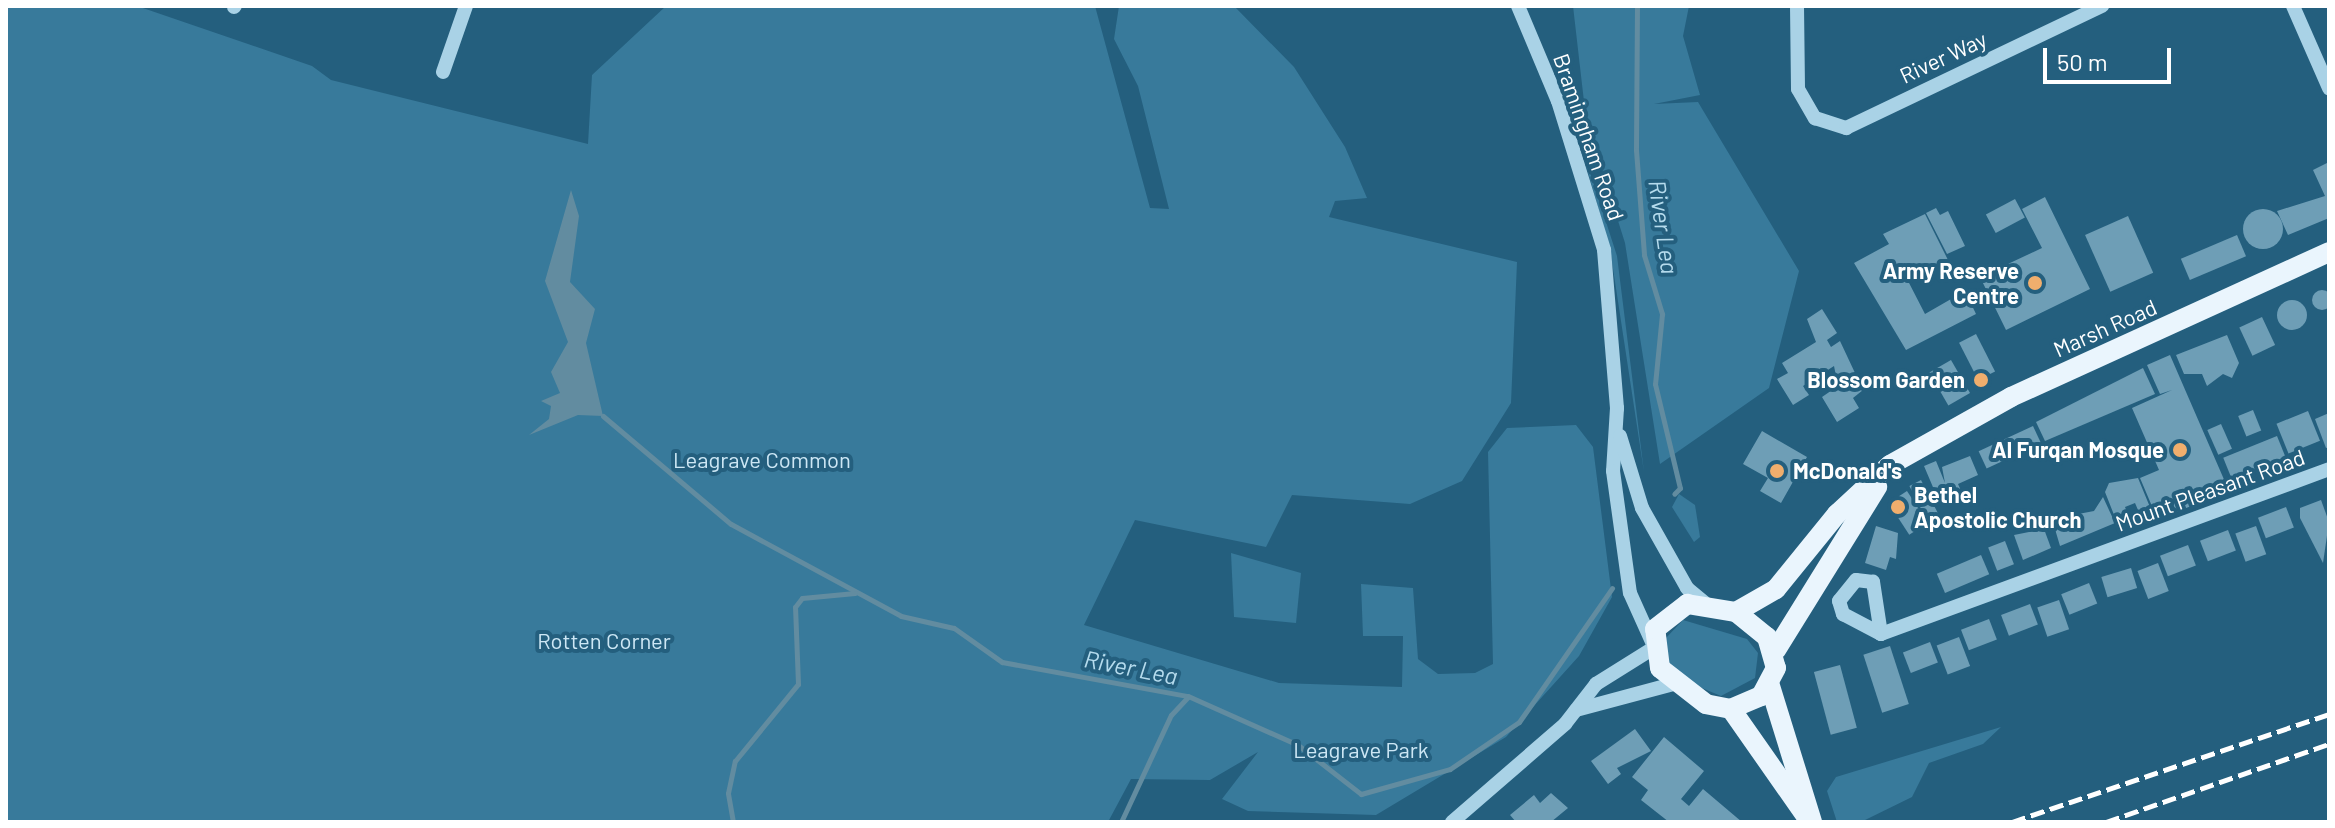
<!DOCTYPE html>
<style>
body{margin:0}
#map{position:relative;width:2335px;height:828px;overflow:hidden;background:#245f7e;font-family:Barlow,sans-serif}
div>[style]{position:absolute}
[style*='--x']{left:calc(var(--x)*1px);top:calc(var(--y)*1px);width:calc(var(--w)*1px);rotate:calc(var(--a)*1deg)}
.green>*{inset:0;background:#387a9b}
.water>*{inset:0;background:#628ca0}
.stream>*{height:5px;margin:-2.5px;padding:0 2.5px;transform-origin:2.5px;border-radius:2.5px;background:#628ca0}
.building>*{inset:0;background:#6e9eb6;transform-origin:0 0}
.round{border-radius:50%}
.minor>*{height:14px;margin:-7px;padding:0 7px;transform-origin:7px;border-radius:7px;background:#a9d2e6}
.major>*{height:20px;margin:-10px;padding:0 10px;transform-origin:10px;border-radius:10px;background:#eaf5fd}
.rail>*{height:5px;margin-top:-2.5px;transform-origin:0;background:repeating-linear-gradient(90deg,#fff 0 14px,transparent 0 20px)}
.dots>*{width:22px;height:22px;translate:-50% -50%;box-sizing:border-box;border:4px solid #245f7e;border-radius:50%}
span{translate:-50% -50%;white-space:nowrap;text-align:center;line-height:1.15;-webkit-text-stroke:8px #245f7e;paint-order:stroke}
.street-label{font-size:22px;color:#fff}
.poi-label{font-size:22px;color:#fff;font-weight:700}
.right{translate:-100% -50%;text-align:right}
.left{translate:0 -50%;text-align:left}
.park-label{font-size:22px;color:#cde7f5}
.water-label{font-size:24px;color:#b5dbed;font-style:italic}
.frame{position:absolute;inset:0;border:8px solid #fff;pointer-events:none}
.scale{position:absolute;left:2043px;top:48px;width:128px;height:36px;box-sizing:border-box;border:4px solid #fff;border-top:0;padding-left:10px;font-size:24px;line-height:28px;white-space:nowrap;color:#fff;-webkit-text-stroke:6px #245f7e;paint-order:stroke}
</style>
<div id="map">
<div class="green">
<i style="clip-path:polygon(6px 6px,137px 6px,312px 66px,331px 80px,588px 144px,592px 75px,666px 6px,1095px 6px,1150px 208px,1169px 209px,1138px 86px,1114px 39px,1119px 6px,1234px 6px,1294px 67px,1345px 147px,1367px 198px,1335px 201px,1329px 217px,1517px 262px,1511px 403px,1462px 481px,1410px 504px,1292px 495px,1266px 547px,1135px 520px,1084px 625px,1279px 683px,1402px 687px,1403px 636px,1363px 636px,1361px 584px,1413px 588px,1418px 659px,1438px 674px,1475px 673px,1493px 664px,1488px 452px,1507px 428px,1576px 425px,1593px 447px,1612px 597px,1579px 656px,1506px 737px,1376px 815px,1248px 811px,1222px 799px,1258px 752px,1210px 780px,1131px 779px,1108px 822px,6px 822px)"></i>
<i style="clip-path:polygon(1573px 6px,1689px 6px,1683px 36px,1700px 95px,1654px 104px,1698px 102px,1799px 271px,1769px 388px,1660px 464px,1625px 243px,1586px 119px)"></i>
<i style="clip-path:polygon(1571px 113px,1617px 256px,1644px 472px,1610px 249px)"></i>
<i style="clip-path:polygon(1679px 494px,1695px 505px,1700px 537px,1694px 542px,1672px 507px)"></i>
<i style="clip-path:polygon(1231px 553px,1301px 573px,1296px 623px,1234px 617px)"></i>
<i style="clip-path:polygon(1683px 620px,1747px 639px,1758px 653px,1755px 678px,1721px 696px,1678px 678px,1664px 655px,1665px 639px)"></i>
<i style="clip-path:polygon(2001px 727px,1983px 744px,1929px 763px,1912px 797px,1861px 822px,1837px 822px,1827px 791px,1836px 777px)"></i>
</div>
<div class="water">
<i style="clip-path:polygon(571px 190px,579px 216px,570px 282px,595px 309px,586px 343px,603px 416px,578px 415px,529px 435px,549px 419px,551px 406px,541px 401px,560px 393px,551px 372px,568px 342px,545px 281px)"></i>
</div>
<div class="stream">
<i style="--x:1637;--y:6;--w:144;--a:90.4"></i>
<i style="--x:1636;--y:150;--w:105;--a:85.6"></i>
<i style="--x:1644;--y:255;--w:62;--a:73"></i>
<i style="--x:1662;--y:314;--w:70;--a:95.7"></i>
<i style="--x:1655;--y:384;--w:107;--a:76.5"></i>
<i style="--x:1680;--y:488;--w:8;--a:135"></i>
<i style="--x:603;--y:416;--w:167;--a:40.2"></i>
<i style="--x:731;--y:524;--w:193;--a:28.4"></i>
<i style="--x:901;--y:616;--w:54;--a:12.8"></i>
<i style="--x:954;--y:628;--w:59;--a:35.3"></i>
<i style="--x:1002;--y:662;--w:189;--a:10.4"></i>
<i style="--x:1188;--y:696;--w:120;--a:24"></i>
<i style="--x:1298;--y:745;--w:80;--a:37.9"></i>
<i style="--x:1361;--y:794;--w:92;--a:-15.7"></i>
<i style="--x:1450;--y:769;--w:83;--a:-34.3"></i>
<i style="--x:1519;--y:722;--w:163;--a:-55.2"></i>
<i style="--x:733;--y:822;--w:29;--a:-100"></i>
<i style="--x:728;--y:793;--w:33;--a:-78"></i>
<i style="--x:735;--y:761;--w:99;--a:-50.7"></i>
<i style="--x:798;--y:684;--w:77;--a:-92.2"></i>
<i style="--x:795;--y:607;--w:11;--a:-52"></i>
<i style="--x:802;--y:598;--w:53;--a:-5.4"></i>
<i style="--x:1121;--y:822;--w:118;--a:-65"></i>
<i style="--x:1171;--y:715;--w:25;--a:-47"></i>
</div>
<div class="building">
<i style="clip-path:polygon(2329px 162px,2329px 218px,2288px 235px,2277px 211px,2325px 196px,2313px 170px)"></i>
<i style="clip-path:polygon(2045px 197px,2090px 289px,2006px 330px,1980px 277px,2042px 248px,2022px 209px)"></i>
<i style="left:2015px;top:199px;width:21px;height:33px;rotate:62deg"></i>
<i style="clip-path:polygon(1936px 208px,1940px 215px,1948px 211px,1965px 246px,1947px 254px,1926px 213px)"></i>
<i class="round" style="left:2243px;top:209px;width:40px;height:40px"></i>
<i style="clip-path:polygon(1925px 214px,1948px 260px,1907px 279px,1925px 314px,1965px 291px,1976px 314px,1906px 350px,1854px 263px,1889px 244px,1883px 234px)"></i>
<i style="left:2128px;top:216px;width:62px;height:47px;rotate:66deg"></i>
<i style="left:2237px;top:235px;width:23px;height:61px;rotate:67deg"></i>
<i class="round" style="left:2312px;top:290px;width:20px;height:20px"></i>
<i class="round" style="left:2277px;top:300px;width:30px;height:30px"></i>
<i style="clip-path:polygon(1822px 309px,1837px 333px,1827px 340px,1831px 347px,1840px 341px,1863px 390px,1853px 398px,1859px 408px,1837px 422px,1822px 397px,1838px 386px,1834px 366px,1803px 386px,1809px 395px,1793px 405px,1777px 379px,1788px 373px,1782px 363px,1816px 342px,1807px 319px)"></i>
<i style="left:2262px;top:317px;width:31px;height:25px;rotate:65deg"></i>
<i style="left:1976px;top:334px;width:42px;height:19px;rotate:63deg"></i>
<i style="clip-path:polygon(2227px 335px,2239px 363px,2232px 378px,2223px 374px,2207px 386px,2202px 374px,2184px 374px,2176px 355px)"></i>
<i style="clip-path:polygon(2170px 355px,2229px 491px,2176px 512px,2173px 503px,2154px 511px,2140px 478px,2159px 470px,2132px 408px,2172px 390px,2160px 394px,2147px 365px)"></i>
<i style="left:1951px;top:360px;width:38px;height:25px;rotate:60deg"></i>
<i style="clip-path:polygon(2143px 368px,2155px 394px,2045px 441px,2036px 422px)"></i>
<i style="left:2253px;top:410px;width:22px;height:16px;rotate:68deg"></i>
<i style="left:2308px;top:411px;width:32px;height:34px;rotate:68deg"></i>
<i style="clip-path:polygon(2329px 413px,2329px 447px,2326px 448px,2315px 419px)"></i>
<i style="left:2221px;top:424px;width:27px;height:15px;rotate:66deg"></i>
<i style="left:2033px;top:426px;width:19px;height:60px;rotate:65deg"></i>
<i style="clip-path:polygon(1762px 431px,1807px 457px,1781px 503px,1760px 491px,1768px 478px,1743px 464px)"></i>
<i style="left:2277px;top:436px;width:24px;height:58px;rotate:68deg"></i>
<i style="clip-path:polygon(1970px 456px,1978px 475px,1958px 484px,1962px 493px,1938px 499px,1924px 466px,1936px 461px,1945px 483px,1942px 467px)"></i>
<i style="clip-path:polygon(2138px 478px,2152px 512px,2141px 517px,2135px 503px,2125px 507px,2130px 520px,2118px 525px,2105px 492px,2109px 483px)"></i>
<i style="left:1921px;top:480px;width:38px;height:13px;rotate:63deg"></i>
<i style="left:1907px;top:491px;width:38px;height:22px;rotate:57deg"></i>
<i style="clip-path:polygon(2103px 497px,2115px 523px,2060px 546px,2052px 519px,2094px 511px)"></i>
<i style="clip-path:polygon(2321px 500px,2329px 522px,2323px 563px,2300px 518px,2300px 508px)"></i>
<i style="left:2286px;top:507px;width:22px;height:30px;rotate:69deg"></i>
<i style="clip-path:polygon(1876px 526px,1898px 533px,1896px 559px,1890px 557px,1886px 570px,1865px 563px)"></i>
<i style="left:2256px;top:526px;width:30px;height:22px;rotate:70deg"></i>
<i style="clip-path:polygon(2044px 529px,2051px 548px,2023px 560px,2014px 535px)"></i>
<i style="left:2228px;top:530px;width:22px;height:30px;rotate:69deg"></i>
<i style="left:2005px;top:541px;width:25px;height:18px;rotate:69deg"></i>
<i style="left:2188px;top:545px;width:22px;height:30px;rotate:69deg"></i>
<i style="left:1981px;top:555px;width:21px;height:48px;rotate:67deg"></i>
<i style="left:2158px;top:563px;width:30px;height:22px;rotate:69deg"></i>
<i style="left:2131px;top:568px;width:21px;height:31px;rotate:73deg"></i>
<i style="left:2089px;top:583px;width:22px;height:30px;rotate:68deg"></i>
<i style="left:2059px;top:600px;width:31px;height:23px;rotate:71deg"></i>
<i style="left:2030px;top:604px;width:22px;height:31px;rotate:69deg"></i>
<i style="left:1989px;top:619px;width:22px;height:30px;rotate:69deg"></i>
<i style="left:1959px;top:637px;width:31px;height:24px;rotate:69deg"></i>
<i style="left:1930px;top:642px;width:22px;height:29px;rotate:69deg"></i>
<i style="left:1890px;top:646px;width:61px;height:28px;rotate:72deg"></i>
<i style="left:1840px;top:665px;width:65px;height:27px;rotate:75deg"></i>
<i style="clip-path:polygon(1635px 729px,1651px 751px,1617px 768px,1621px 774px,1608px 784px,1591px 761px)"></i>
<i style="clip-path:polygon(1664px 737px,1704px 771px,1681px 799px,1689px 806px,1703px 789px,1742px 822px,1669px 822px,1641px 800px,1648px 790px,1632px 777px)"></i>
<i style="clip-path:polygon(1551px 793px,1568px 808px,1551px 822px,1516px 822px,1510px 815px,1534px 795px,1540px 803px)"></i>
</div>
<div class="minor">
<i style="--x:1518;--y:6;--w:103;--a:67.2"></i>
<i style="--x:1558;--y:101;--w:156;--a:72.8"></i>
<i style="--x:1604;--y:250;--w:159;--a:85.3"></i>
<i style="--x:1617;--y:408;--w:63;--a:93.6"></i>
<i style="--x:1613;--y:471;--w:123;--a:82.1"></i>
<i style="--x:1630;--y:593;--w:54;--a:65.8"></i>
<i style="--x:1797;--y:6;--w:83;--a:89.3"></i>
<i style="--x:1798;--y:89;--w:34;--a:60"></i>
<i style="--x:1815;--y:118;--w:33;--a:18"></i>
<i style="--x:1846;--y:128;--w:284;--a:-25.5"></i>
<i style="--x:2293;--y:6;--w:90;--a:66.3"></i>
<i style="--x:234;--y:7;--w:1;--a:-45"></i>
<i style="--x:443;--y:72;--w:70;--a:-70.8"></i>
<i style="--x:1620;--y:436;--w:75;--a:73"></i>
<i style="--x:1642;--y:508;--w:92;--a:60.6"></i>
<i style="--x:1687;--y:588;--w:26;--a:40"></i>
<i style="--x:1881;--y:634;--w:53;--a:-98.7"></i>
<i style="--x:1873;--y:582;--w:17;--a:-173"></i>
<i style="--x:1856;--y:580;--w:27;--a:129"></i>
<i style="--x:1839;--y:601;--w:14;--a:73"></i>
<i style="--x:1843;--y:614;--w:43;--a:27.8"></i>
<i style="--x:1881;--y:634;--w:477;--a:-20.2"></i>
<i style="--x:1576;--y:710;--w:100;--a:-15"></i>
<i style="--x:1452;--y:822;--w:150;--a:-40.9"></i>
<i style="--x:1565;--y:724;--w:51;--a:-52.2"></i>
<i style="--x:1596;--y:684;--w:66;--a:-32"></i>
</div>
<div class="major">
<i style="--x:1687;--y:604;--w:50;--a:9.3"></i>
<i style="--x:1736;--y:612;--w:40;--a:39"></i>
<i style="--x:1767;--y:637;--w:32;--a:74"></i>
<i style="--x:1776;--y:668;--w:32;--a:118"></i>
<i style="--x:1761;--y:696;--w:33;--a:157"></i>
<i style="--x:1731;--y:709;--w:25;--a:-169"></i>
<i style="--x:1706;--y:704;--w:58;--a:-142"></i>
<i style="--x:1660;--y:668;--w:39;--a:-97"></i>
<i style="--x:1655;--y:629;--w:41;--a:-38"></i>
<i style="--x:1736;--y:612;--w:46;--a:-29.9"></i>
<i style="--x:1776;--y:589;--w:97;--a:-50.9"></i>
<i style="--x:1837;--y:514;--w:72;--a:-42.8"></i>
<i style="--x:1890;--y:465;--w:139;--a:-29.3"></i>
<i style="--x:2011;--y:397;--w:349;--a:-24.5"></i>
<i style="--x:1776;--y:650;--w:192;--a:-58.2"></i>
<i style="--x:1770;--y:686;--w:142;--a:72.8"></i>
<i style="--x:1731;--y:709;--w:134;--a:55"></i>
</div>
<div class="rail">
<i style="--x:2012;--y:822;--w:335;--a:-18.8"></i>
<i style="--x:2106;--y:822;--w:236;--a:-19.3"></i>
</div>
<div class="dots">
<i style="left:2035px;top:283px;background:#f0ae6d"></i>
<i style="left:1981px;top:380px;background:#f0ae6d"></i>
<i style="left:2180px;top:450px;background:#f0ae6d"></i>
<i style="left:1777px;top:471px;background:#f0ae6d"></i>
<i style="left:1898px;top:507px;background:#f0ae6d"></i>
</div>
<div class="street-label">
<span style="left:1943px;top:57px;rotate:-25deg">River Way</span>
<span style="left:1589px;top:137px;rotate:71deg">Bramingham Road</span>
<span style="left:2105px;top:328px;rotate:-24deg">Marsh Road</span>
<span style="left:2210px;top:490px;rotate:-20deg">Mount Pleasant Road</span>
</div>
<div class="poi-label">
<span class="right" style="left:2019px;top:283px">Army Reserve<br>Centre</span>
<span class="right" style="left:1965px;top:380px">Blossom Garden</span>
<span class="right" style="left:2164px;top:450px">Al Furqan Mosque</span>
<span class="left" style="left:1793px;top:471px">McDonald's</span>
<span class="left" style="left:1914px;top:507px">Bethel<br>Apostolic Church</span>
</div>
<div class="park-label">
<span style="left:762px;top:460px">Leagrave Common</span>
<span style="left:604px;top:641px">Rotten Corner</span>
<span style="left:1361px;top:750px">Leagrave Park</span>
</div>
<div class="water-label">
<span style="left:1664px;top:227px;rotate:82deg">River Lea</span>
<span style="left:1131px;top:667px;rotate:11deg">River Lea</span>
</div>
<div class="frame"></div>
<div class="scale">50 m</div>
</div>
